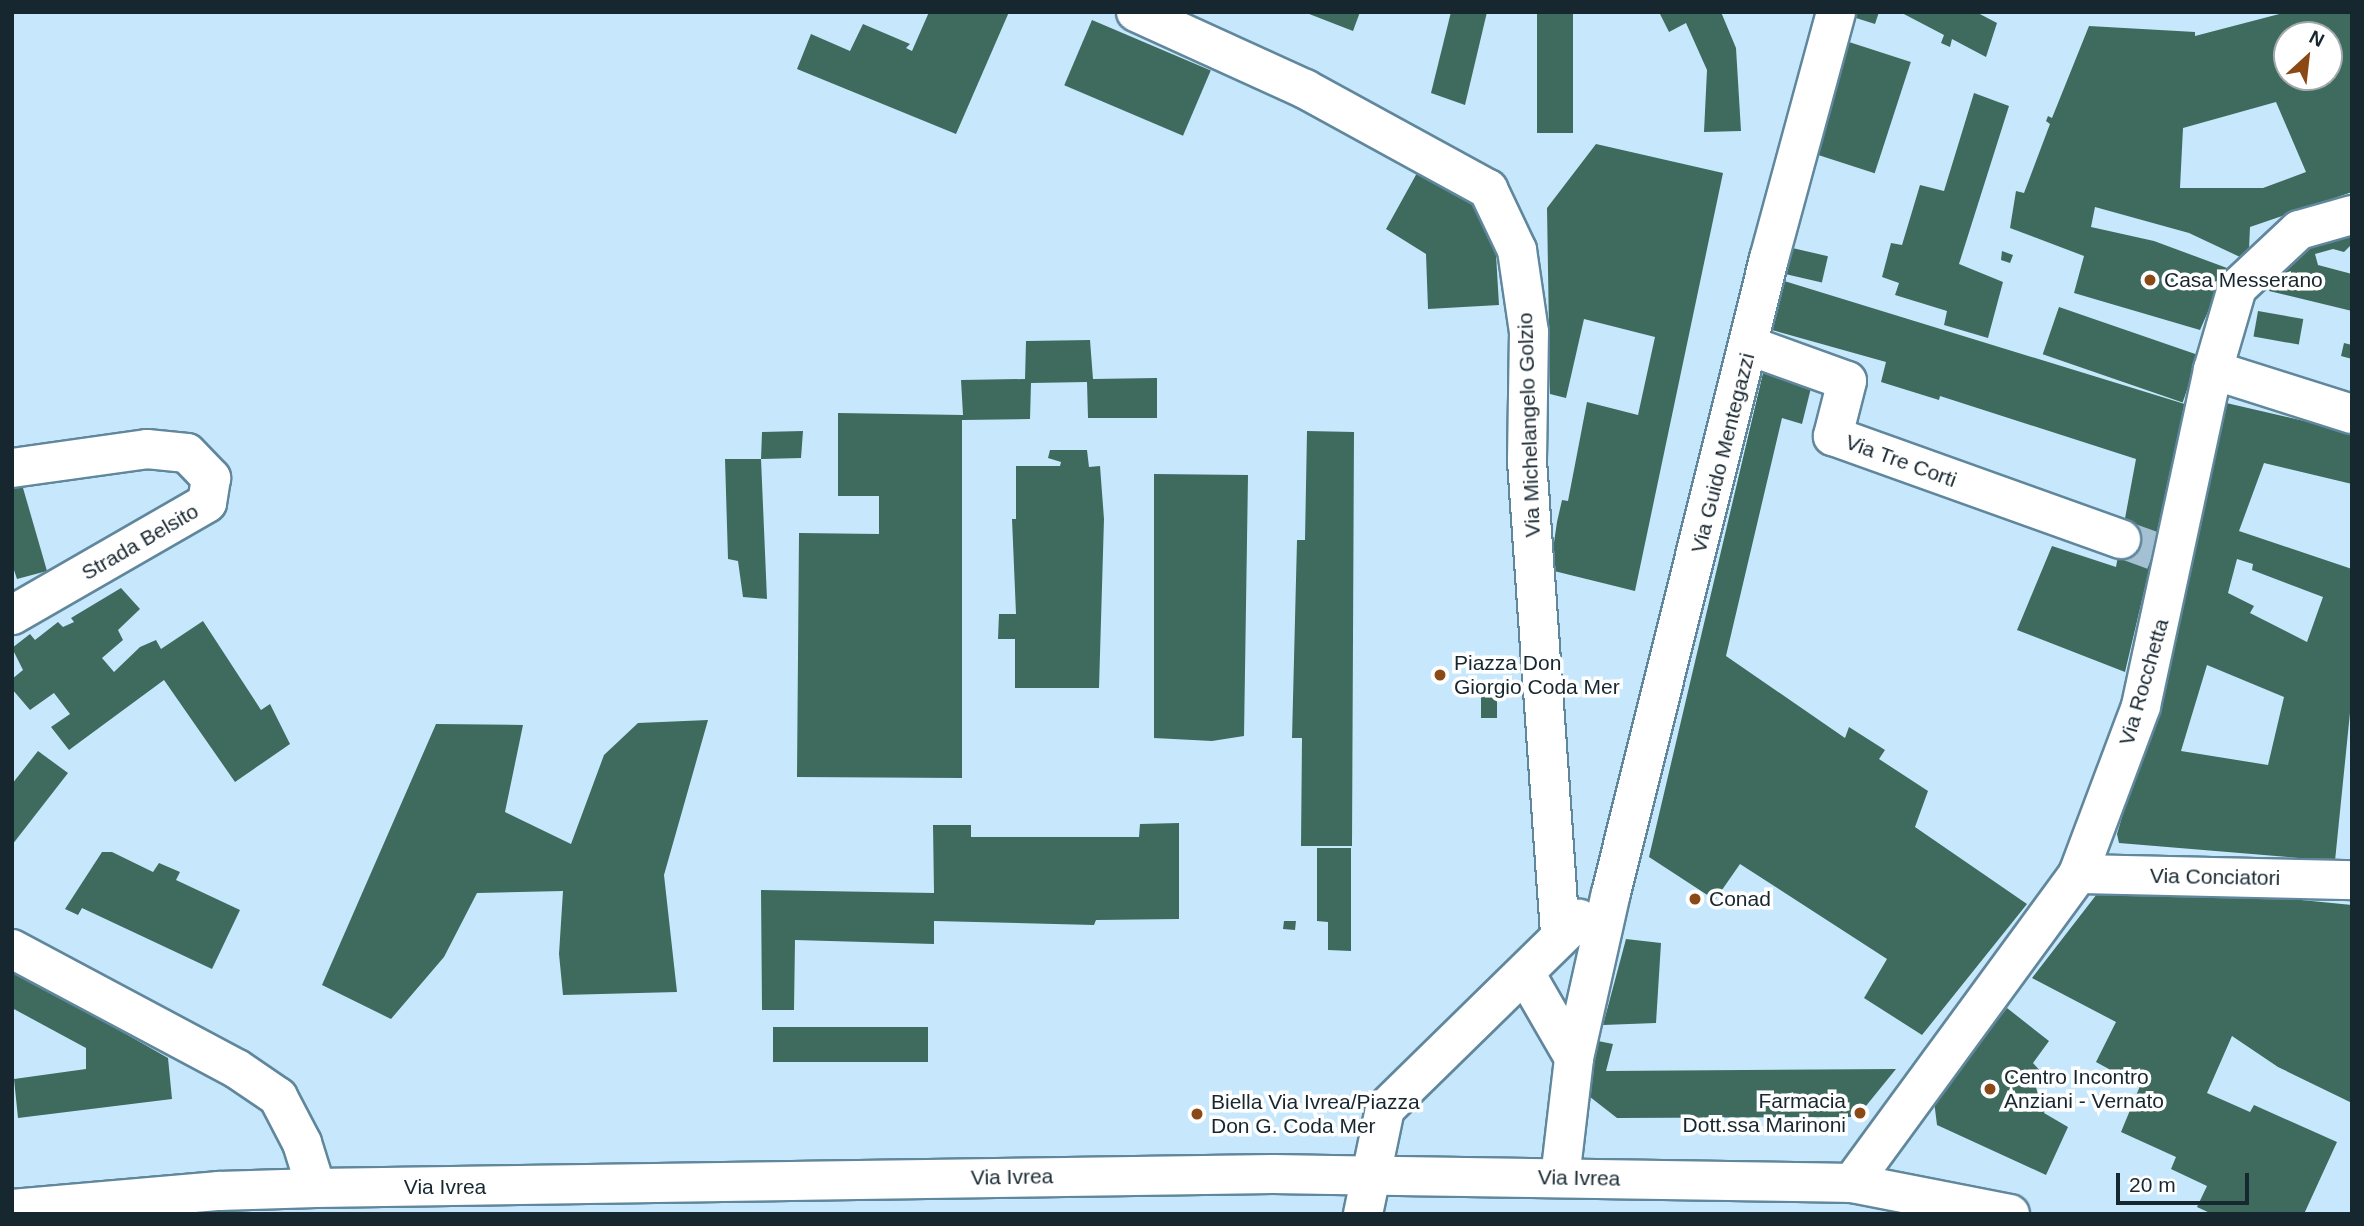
<!DOCTYPE html>
<style>
body{margin:0}
#map{position:relative;width:2364px;height:1226px;overflow:hidden;background:#c7e8fc;font-family:Arial,sans-serif}
div>[style]{position:absolute}
[style*='--x']{left:calc(var(--x)*1px);top:calc(var(--y)*1px);width:calc(var(--w)*1px);rotate:calc(var(--a)*1deg)}
.building>*{inset:0;background:#3e6b5e;transform-origin:0 0}
.street-tunnel>*{height:38px;margin-top:-19px;transform-origin:0;background:repeating-linear-gradient(90deg,#a4c1d3 0 38px,transparent 0 57px)}
.roads{filter:drop-shadow(2px 0 #60879c) drop-shadow(-2px 0 #60879c) drop-shadow(0 2px #60879c) drop-shadow(0 -2px #60879c)}
.street>*{height:38px;margin:-19px;padding:0 19px;transform-origin:19px;border-radius:19px;background:#fff}
.secondary>*{height:38px;margin:-19px;padding:0 19px;transform-origin:19px;border-radius:19px;background:#fff}
.dots>*{width:19px;height:19px;translate:-50% -50%;box-sizing:border-box;border:4px solid #fff;border-radius:50%}
span{translate:-50% -50%;white-space:nowrap;text-align:center;line-height:1.15;-webkit-text-stroke:7px #fff;paint-order:stroke}
.poi-label{font-size:21px;color:#172730}
.left{translate:0 -50%;text-align:left}
.right{translate:-100% -50%;text-align:right}
.street-label{font-size:21px;color:#172730}
.frame{position:absolute;inset:0;border:14px solid #172730;pointer-events:none}
.north{position:absolute;left:2273px;top:21px;width:70px;height:70px;box-sizing:border-box;background:#fff;border:2px solid #a2a9ac;border-radius:50%;rotate:27deg;font-size:19px;font-weight:700;line-height:28px;text-align:center;color:#172730}
.north::after{content:'';display:block;margin:auto;width:24px;height:32px;background:#8b4916;clip-path:polygon(50% 0,100% 100%,50% 72%,0 100%)}
.scale{position:absolute;left:2116px;top:1173px;width:133px;height:32px;box-sizing:border-box;border:4px solid #172730;border-top:0;padding-left:9px;font-size:21px;line-height:24px;white-space:nowrap;color:#172730;-webkit-text-stroke:5px #fff;paint-order:stroke}
</style>
<div id="map">
<div class="building">
<i style="clip-path:polygon(929px 12px,1009px 12px,956px 134px,797px 69px,811px 34px,850px 51px,863px 24px,910px 44px,906px 48px,912px 51px)"></i>
<i style="clip-path:polygon(1304px 12px,1360px 12px,1353px 31px)"></i>
<i style="clip-path:polygon(1451px 12px,1487px 12px,1465px 105px,1431px 93px)"></i>
<i style="left:1537px;top:12px;width:36px;height:121px"></i>
<i style="clip-path:polygon(1659px 12px,1721px 12px,1736px 48px,1741px 131px,1704px 132px,1707px 70px,1686px 23px,1669px 32px)"></i>
<i style="clip-path:polygon(1858px 12px,1879px 12px,1875px 24px,1856px 18px)"></i>
<i style="clip-path:polygon(1900px 12px,1976px 12px,1997px 23px,1986px 57px,1952px 39px,1950px 47px,1941px 43px,1944px 35px)"></i>
<i style="clip-path:polygon(evenodd,2287px 12px,2352px 12px,2352px 192px,2250px 227px,2249px 250px,2240px 257px,2189px 233px,2095px 207px,2091px 227px,2154px 241px,2227px 268px,2200px 330px,2074px 293px,2084px 256px,2010px 228px,2016px 191px,2024px 193px,2050px 124px,2046px 121px,2048px 116px,2052px 118px,2089px 26px,2195px 32px,2195px 36px,2287px 12px,2287px 35px,2329px 35px,2329px 77px,2287px 77px,2287px 35px,2287px 12px,2276px 102px,2306px 172px,2263px 188px,2180px 188px,2183px 128px,2276px 102px)"></i>
<i style="left:1092px;top:20px;width:129px;height:71px;rotate:23deg"></i>
<i style="left:1849px;top:42px;width:65px;height:117px;rotate:18deg"></i>
<i style="clip-path:polygon(1974px 93px,2009px 106px,1959px 264px,2003px 282px,1988px 338px,1944px 325px,1947px 311px,1895px 295px,1899px 283px,1882px 277px,1891px 243px,1902px 245px,1920px 185px,1944px 191px)"></i>
<i style="clip-path:polygon(1596px 144px,1723px 173px,1635px 591px,1550px 570px,1557px 522px,1562px 500px,1568px 501px,1587px 402px,1638px 415px,1655px 337px,1584px 319px,1566px 398px,1550px 394px,1547px 208px)"></i>
<i style="clip-path:polygon(1422px 164px,1484px 199px,1494px 221px,1499px 305px,1428px 309px,1426px 254px,1386px 229px)"></i>
<i style="clip-path:polygon(2352px 228px,2352px 244px,2344px 252px,2333px 249px,2315px 254px,2318px 265px,2352px 274px,2352px 311px,2269px 291px,2287px 261px,2315px 236px)"></i>
<i style="left:1788px;top:247px;width:41px;height:27px;rotate:13deg"></i>
<i style="clip-path:polygon(2002px 251px,2013px 255px,2010px 263px,2001px 260px)"></i>
<i style="clip-path:polygon(1781px 280px,2188px 405px,2125px 672px,2017px 630px,2052px 546px,2116px 567px,2136px 459px,1940px 396px,1939px 400px,1881px 382px,1886px 362px,1772px 330px)"></i>
<i style="left:2059px;top:307px;width:148px;height:50px;rotate:19deg"></i>
<i style="left:2258px;top:311px;width:46px;height:26px;rotate:10deg"></i>
<i style="clip-path:polygon(1090px 340px,1093px 379px,1157px 378px,1157px 418px,1088px 418px,1087px 382px,1031px 383px,1030px 419px,962px 420px,962px 778px,797px 777px,799px 533px,879px 534px,879px 496px,838px 496px,838px 413px,963px 415px,961px 380px,1025px 379px,1026px 341px)"></i>
<i style="clip-path:polygon(2344px 343px,2352px 345px,2352px 359px,2341px 356px)"></i>
<i style="clip-path:polygon(1763px 373px,1812px 384px,1802px 424px,1782px 418px,1726px 656px,1845px 738px,1849px 727px,1885px 750px,1879px 759px,1928px 791px,1915px 827px,2027px 904px,1922px 1035px,1864px 998px,1887px 959px,1740px 864px,1715px 900px,1649px 857px)"></i>
<i style="clip-path:polygon(evenodd,2222px 402px,2352px 432px,2352px 484px,2264px 463px,2239px 531px,2352px 569px,2352px 693px,2335px 861px,2119px 843px,2117px 834px,2164px 673px,2222px 402px,2237px 559px,2253px 564px,2252px 570px,2323px 597px,2307px 642px,2250px 613px,2254px 606px,2228px 593px,2237px 559px,2222px 402px,2207px 665px,2284px 697px,2268px 765px,2181px 751px,2207px 665px)"></i>
<i style="clip-path:polygon(803px 431px,801px 458px,761px 459px,767px 599px,743px 597px,738px 561px,728px 559px,725px 459px,761px 459px,762px 432px)"></i>
<i style="clip-path:polygon(1307px 431px,1354px 432px,1352px 846px,1301px 846px,1302px 738px,1292px 738px,1297px 540px,1305px 540px)"></i>
<i style="clip-path:polygon(1050px 450px,1087px 450px,1089px 467px,1100px 466px,1104px 519px,1099px 688px,1015px 688px,1015px 639px,998px 639px,999px 614px,1016px 614px,1012px 519px,1016px 519px,1016px 466px,1060px 466px,1061px 462px,1048px 458px)"></i>
<i style="clip-path:polygon(1154px 474px,1248px 475px,1244px 736px,1212px 741px,1154px 738px)"></i>
<i style="clip-path:polygon(12px 480px,21px 481px,47px 571px,17px 579px,12px 564px)"></i>
<i style="clip-path:polygon(121px 588px,140px 609px,118px 630px,123px 640px,102px 658px,114px 672px,140px 647px,156px 640px,161px 649px,203px 621px,261px 710px,270px 704px,290px 744px,235px 782px,164px 680px,69px 750px,51px 727px,70px 714px,54px 693px,30px 710px,12px 689px,12px 679px,23px 670px,12px 648px,30px 634px,35px 640px,58px 622px,63px 627px,74px 622px,71px 618px)"></i>
<i style="left:1497px;top:694px;width:24px;height:16px;rotate:90deg"></i>
<i style="clip-path:polygon(708px 720px,664px 875px,677px 992px,563px 995px,559px 954px,563px 891px,477px 893px,444px 957px,391px 1019px,322px 985px,436px 724px,523px 725px,505px 812px,571px 844px,604px 755px,638px 723px)"></i>
<i style="clip-path:polygon(38px 751px,68px 773px,12px 845px,12px 784px)"></i>
<i style="clip-path:polygon(1179px 823px,1179px 919px,1096px 920px,1094px 925px,934px 921px,934px 944px,795px 940px,794px 1010px,762px 1010px,761px 890px,934px 893px,933px 825px,971px 825px,971px 837px,1139px 837px,1140px 824px)"></i>
<i style="clip-path:polygon(1317px 848px,1351px 848px,1351px 951px,1328px 950px,1328px 922px,1317px 921px)"></i>
<i style="clip-path:polygon(102px 852px,112px 852px,153px 872px,159px 863px,180px 872px,176px 880px,240px 910px,212px 969px,82px 908px,78px 915px,65px 909px)"></i>
<i style="clip-path:polygon(2107px 881px,2352px 905px,2352px 1103px,2278px 1067px,2232px 1036px,2207px 1093px,2250px 1112px,2254px 1105px,2337px 1142px,2304px 1214px,2212px 1214px,2197px 1207px,2207px 1186px,2171px 1169px,2176px 1157px,2121px 1132px,2140px 1086px,2096px 1062px,2116px 1022px,2032px 978px)"></i>
<i style="clip-path:polygon(1284px 921px,1296px 921px,1295px 930px,1283px 929px)"></i>
<i style="clip-path:polygon(1626px 939px,1661px 943px,1656px 1023px,1603px 1025px)"></i>
<i style="clip-path:polygon(12px 969px,168px 1058px,172px 1099px,18px 1118px,14px 1079px,86px 1069px,86px 1048px,12px 1008px)"></i>
<i style="clip-path:polygon(2007px 1008px,2049px 1041px,2033px 1063px,2042px 1073px,2035px 1083px,2038px 1095px,2050px 1100px,2044px 1113px,2068px 1127px,2046px 1175px,1937px 1125px,1934px 1101px)"></i>
<i style="left:773px;top:1027px;width:155px;height:35px"></i>
<i style="clip-path:polygon(1598px 1041px,1613px 1044px,1606px 1071px,1896px 1069px,1857px 1117px,1617px 1118px,1585px 1093px)"></i>
</div>
<div class="street-tunnel">
<i style="--x:2121;--y:539;--w:35;--a:20"></i>
</div>
<div class="roads">
<div class="street">
<i style="--x:1136;--y:12;--w:186;--a:24.5"></i>
<i style="--x:1305;--y:89;--w:209;--a:28.7"></i>
<i style="--x:1488;--y:189;--w:68;--a:64.6"></i>
<i style="--x:1517;--y:250;--w:83;--a:81.7"></i>
<i style="--x:1529;--y:332;--w:129;--a:90.9"></i>
<i style="--x:1527;--y:461;--w:475;--a:86"></i>
<i style="--x:1750;--y:346;--w:103;--a:19.8"></i>
<i style="--x:1847;--y:381;--w:57;--a:104.3"></i>
<i style="--x:1833;--y:436;--w:306;--a:19.7"></i>
<i style="--x:2213;--y:370;--w:146;--a:17.6"></i>
<i style="--x:12;--y:468;--w:136;--a:-8"></i>
<i style="--x:147;--y:449;--w:40;--a:5.7"></i>
<i style="--x:187;--y:453;--w:35;--a:46"></i>
<i style="--x:211;--y:478;--w:25;--a:99"></i>
<i style="--x:207;--y:503;--w:225;--a:150.1"></i>
<i style="--x:2078;--y:874;--w:274;--a:1.3"></i>
<i style="--x:12;--y:949;--w:255;--a:28.1"></i>
<i style="--x:237;--y:1069;--w:50;--a:34.3"></i>
<i style="--x:278;--y:1097;--w:52;--a:62.4"></i>
<i style="--x:302;--y:1143;--w:47;--a:72.7"></i>
<i style="--x:1525;--y:973;--w:98;--a:60"></i>
<i style="--x:1560;--y:1178;--w:121;--a:-83.3"></i>
<i style="--x:1574;--y:1058;--w:169;--a:-77.4"></i>
<i style="--x:1611;--y:893;--w:653;--a:-76.01"></i>
<i style="--x:1769;--y:259;--w:256;--a:-74.8"></i>
<i style="--x:1852;--y:1183;--w:383;--a:-53.8"></i>
<i style="--x:2078;--y:874;--w:179;--a:-69.4"></i>
<i style="--x:2141;--y:706;--w:344;--a:-77.9"></i>
<i style="--x:2213;--y:370;--w:85;--a:-73.7"></i>
<i style="--x:2237;--y:288;--w:85;--a:-43.1"></i>
<i style="--x:2299;--y:230;--w:55;--a:-15.8"></i>
<i style="--x:1363;--y:1214;--w:107;--a:-78.2"></i>
<i style="--x:1385;--y:1109;--w:272;--a:-44.4"></i>
</div>
<div class="secondary">
<i style="--x:12;--y:1209;--w:208;--a:-5"></i>
<i style="--x:219;--y:1191;--w:97;--a:-1.8"></i>
<i style="--x:316;--y:1188;--w:957;--a:-0.84"></i>
<i style="--x:1273;--y:1174;--w:579;--a:0.89"></i>
<i style="--x:1852;--y:1183;--w:161;--a:11.1"></i>
</div>
</div>
<div class="dots">
<i style="left:2150px;top:280px;background:#8b4916"></i>
<i style="left:1440px;top:675px;background:#8b4916"></i>
<i style="left:1695px;top:899px;background:#8b4916"></i>
<i style="left:1990px;top:1089px;background:#8b4916"></i>
<i style="left:1860px;top:1113px;background:#8b4916"></i>
<i style="left:1197px;top:1114px;background:#8b4916"></i>
</div>
<div class="poi-label">
<span class="left" style="left:2164px;top:280px">Casa Messerano</span>
<span class="left" style="left:1454px;top:675px">Piazza Don<br>Giorgio Coda Mer</span>
<span class="left" style="left:1709px;top:899px">Conad</span>
<span class="left" style="left:2004px;top:1089px">Centro Incontro<br>Anziani - Vernato</span>
<span class="right" style="left:1846px;top:1113px">Farmacia<br>Dott.ssa Marinoni</span>
<span class="left" style="left:1211px;top:1114px">Biella Via Ivrea/Piazza<br>Don G. Coda Mer</span>
</div>
<div class="street-label">
<span style="left:1529px;top:425px;rotate:-92deg">Via Michelangelo Golzio</span>
<span style="left:1723px;top:453px;rotate:-76deg">Via Guido Mentegazzi</span>
<span style="left:1901px;top:461px;rotate:20deg">Via Tre Corti</span>
<span style="left:140px;top:542px;rotate:-30deg">Strada Belsito</span>
<span style="left:2144px;top:682px;rotate:-74deg">Via Rocchetta</span>
<span style="left:2215px;top:877px;rotate:1deg">Via Conciatori</span>
<span style="left:1012px;top:1177px;rotate:-1deg">Via Ivrea</span>
<span style="left:1579px;top:1178px;rotate:1deg">Via Ivrea</span>
<span style="left:445px;top:1187px">Via Ivrea</span>
</div>
<div class="frame"></div>
<div class="north">N</div>
<div class="scale">20 m</div>
</div>
